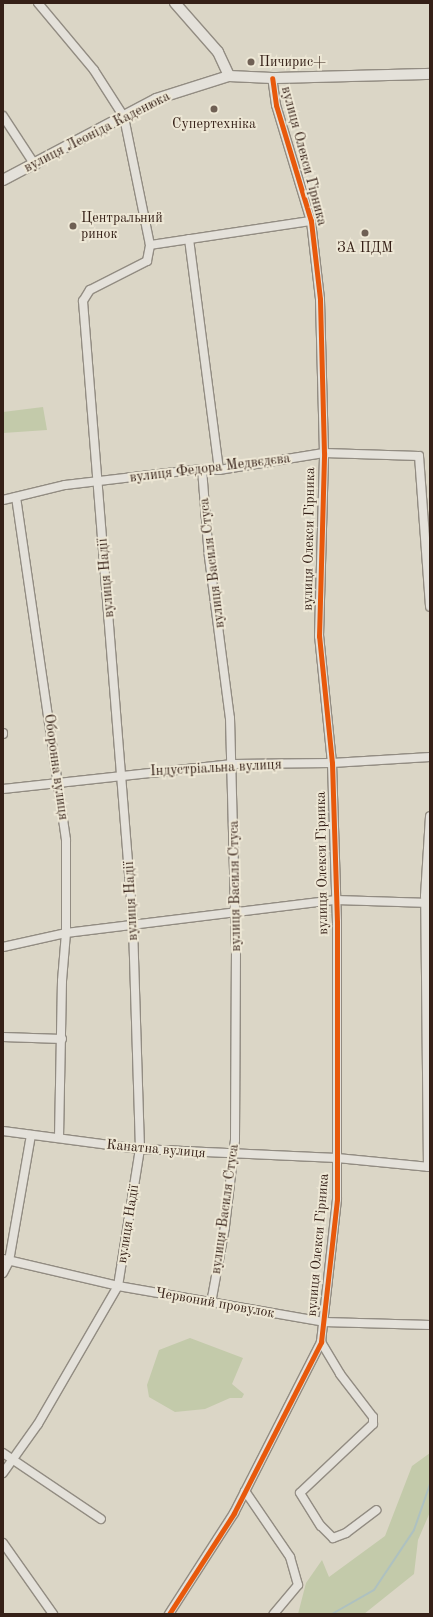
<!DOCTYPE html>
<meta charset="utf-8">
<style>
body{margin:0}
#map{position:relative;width:433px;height:1617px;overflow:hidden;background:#dbd6c6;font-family:"Old Standard TT",serif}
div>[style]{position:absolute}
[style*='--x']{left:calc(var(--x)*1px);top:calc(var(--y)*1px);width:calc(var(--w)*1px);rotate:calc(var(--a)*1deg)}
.green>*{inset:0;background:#c3caaa}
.stream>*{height:2px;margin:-1px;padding:0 1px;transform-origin:1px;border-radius:1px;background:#aec1c0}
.roads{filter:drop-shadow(1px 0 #928c82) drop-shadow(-1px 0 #928c82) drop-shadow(0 1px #928c82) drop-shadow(0 -1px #928c82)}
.minor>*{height:8px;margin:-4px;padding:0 4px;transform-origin:4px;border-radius:4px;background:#e4e1da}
.tertiary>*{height:10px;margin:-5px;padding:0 5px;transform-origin:5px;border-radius:5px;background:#e4e1da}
.cycleway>*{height:5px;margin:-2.5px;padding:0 2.5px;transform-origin:2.5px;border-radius:2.5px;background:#e8590c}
.dots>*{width:11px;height:11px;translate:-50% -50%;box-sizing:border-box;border:2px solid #ede7d5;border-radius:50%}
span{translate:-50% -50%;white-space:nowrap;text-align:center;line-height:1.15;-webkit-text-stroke:4px #ede7d5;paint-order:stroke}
.poi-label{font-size:14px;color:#352017}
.left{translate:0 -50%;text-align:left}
.street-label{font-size:14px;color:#352017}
.frame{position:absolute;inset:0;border:4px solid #352017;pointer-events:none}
</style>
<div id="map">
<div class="green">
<i style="clip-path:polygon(43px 407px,47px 430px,3px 433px,3px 412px)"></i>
<i style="clip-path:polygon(190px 1338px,243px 1358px,232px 1384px,244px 1394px,242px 1398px,230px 1398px,205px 1409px,175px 1412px,149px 1397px,147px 1385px,159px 1350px)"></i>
<i style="clip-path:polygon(430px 1453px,430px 1512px,418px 1540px,414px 1574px,364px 1614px,298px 1614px,306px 1583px,322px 1560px,329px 1577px,385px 1536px,412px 1466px)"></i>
</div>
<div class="stream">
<i style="--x:332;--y:1614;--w:48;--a:-29.7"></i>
<i style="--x:374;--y:1590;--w:72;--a:-56.3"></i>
<i style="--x:414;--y:1530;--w:49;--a:-70.8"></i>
</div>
<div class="roads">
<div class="minor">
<i style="--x:3;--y:116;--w:59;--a:56.9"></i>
<i style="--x:189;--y:239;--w:233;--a:82.6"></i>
<i style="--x:150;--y:245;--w:163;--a:-8.5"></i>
<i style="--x:202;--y:469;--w:88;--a:85.5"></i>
<i style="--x:209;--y:557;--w:162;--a:82.6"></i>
<i style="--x:230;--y:718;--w:230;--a:88.5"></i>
<i style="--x:236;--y:948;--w:192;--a:90.3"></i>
<i style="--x:235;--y:1140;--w:88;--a:96.6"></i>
<i style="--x:225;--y:1227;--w:77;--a:100.4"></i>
<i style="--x:16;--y:497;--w:347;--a:81.7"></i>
<i style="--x:66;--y:840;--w:93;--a:90"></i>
<i style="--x:66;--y:933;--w:48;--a:94.8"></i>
<i style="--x:62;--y:981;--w:157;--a:91.1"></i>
<i style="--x:3;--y:500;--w:64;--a:-13.6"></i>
<i style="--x:65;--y:485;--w:138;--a:-6.7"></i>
<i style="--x:202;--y:469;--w:17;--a:3"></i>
<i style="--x:219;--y:470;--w:106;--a:-9.2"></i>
<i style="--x:324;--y:453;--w:95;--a:1.8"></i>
<i style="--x:419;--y:456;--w:151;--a:85.8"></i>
<i style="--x:3;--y:733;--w:1;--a:90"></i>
<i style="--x:3;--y:789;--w:231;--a:-6.2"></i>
<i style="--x:233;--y:764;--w:99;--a:-0.6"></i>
<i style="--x:332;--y:763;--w:98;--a:-3.5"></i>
<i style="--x:3;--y:947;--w:65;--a:-12.5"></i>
<i style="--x:66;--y:933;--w:272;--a:-7"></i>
<i style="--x:336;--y:900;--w:94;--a:1.8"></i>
<i style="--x:3;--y:1037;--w:59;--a:1.9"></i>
<i style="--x:3;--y:1131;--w:138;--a:7.5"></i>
<i style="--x:140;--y:1149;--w:197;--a:2.6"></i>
<i style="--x:337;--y:1158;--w:93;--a:5.5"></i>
<i style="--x:428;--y:1167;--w:271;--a:-90.6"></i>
<i style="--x:425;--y:896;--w:80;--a:-86.4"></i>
<i style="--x:3;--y:1259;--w:118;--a:13.2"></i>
<i style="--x:118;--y:1286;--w:209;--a:9.9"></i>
<i style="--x:324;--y:1322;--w:106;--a:1.6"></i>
<i style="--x:3;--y:1273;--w:13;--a:-63"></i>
<i style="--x:9;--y:1261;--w:128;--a:-80.1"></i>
<i style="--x:321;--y:1342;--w:37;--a:59"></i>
<i style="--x:340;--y:1374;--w:54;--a:52.5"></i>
<i style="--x:373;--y:1417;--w:7;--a:90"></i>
<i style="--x:373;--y:1424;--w:100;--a:136.6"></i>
<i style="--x:300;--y:1493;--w:39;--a:58"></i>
<i style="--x:321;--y:1526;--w:17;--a:45"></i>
<i style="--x:333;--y:1538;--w:14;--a:-21"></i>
<i style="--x:346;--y:1533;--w:38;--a:-37"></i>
<i style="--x:3;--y:1453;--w:118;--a:34"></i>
<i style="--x:3;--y:1473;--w:60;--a:-54.5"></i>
<i style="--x:38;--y:1424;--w:160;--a:-59.9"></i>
<i style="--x:118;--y:1286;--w:139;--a:-80.9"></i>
<i style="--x:140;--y:1149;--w:225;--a:-91.8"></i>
<i style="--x:133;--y:924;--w:625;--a:-94.59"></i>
<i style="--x:83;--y:301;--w:13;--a:-58"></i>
<i style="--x:90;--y:290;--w:64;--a:-27"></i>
<i style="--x:147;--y:261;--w:16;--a:-79"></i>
<i style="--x:150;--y:245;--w:131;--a:-101.5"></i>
<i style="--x:124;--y:117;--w:56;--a:-122.6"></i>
<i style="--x:94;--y:70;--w:87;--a:-129.9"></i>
<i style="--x:245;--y:1491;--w:80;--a:55.7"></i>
<i style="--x:290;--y:1557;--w:29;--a:74"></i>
<i style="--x:298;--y:1585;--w:38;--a:130"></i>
<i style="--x:3;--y:1543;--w:87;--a:54.8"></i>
<i style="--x:169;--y:1614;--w:120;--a:-57.2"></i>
<i style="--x:234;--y:1513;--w:192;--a:-63"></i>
<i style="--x:321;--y:1342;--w:144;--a:-83.6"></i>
<i style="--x:337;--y:1199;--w:277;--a:-90"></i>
<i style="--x:337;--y:922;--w:159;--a:-91.8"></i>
<i style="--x:332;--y:763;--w:128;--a:-95.8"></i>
<i style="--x:319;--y:636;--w:183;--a:-88.4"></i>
<i style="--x:324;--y:453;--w:154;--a:-91.5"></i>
<i style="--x:320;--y:299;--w:79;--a:-96.6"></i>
<i style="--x:311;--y:221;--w:121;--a:-106.8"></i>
<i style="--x:276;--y:105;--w:27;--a:-98"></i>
</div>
<div class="tertiary">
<i style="--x:175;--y:3;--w:65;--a:48.7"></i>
<i style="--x:218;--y:52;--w:26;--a:65"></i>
<i style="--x:3;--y:180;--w:173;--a:-27.9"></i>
<i style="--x:156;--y:99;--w:77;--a:-17.5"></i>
<i style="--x:229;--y:76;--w:43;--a:2.7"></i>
<i style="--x:272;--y:78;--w:158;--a:-1.5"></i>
</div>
</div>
<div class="cycleway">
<i style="--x:169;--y:1614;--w:120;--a:-57.2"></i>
<i style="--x:234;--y:1513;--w:192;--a:-63"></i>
<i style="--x:321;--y:1342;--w:144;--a:-83.6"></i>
<i style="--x:337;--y:1199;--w:277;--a:-90"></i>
<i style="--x:337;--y:922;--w:159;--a:-91.8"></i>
<i style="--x:332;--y:763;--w:128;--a:-95.8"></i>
<i style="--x:319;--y:636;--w:183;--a:-88.4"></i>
<i style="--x:324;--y:453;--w:154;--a:-91.5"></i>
<i style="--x:320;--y:299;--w:79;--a:-96.6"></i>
<i style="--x:311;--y:221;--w:121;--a:-106.8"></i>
<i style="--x:276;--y:105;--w:27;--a:-98"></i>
</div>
<div class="dots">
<i style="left:251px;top:62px;background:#6f6054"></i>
<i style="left:214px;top:109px;background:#6f6054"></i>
<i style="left:73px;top:226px;background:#6f6054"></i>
<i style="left:365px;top:233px;background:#6f6054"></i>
</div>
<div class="poi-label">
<span class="left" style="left:259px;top:62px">Пичирис+</span>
<span style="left:214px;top:124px">Супертехніка</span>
<span class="left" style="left:81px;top:226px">Центральний<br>ринок</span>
<span style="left:365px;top:248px">ЗА ПДМ</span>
</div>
<div class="street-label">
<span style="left:97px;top:132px;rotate:-27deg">вулиця Леоніда Каденюка</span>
<span style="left:304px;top:156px;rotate:75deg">вулиця Олекси Гірника</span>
<span style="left:210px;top:468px;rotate:-7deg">вулиця Федора Медвєдєва</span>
<span style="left:309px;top:539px;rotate:-89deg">вулиця Олекси Гірника</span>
<span style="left:212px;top:563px;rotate:-97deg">вулиця Василя Стуса</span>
<span style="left:106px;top:578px;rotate:-95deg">вулиця Надії</span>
<span style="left:56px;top:767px;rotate:82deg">Оборонна вулиця</span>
<span style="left:216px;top:768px;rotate:-3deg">Індустріальна вулиця</span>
<span style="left:322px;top:863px;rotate:-91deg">вулиця Олекси Гірника</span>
<span style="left:235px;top:886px;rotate:-91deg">вулиця Василя Стуса</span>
<span style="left:131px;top:901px;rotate:-93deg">вулиця Надії</span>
<span style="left:156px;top:1149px;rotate:5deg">Канатна вулиця</span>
<span style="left:225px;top:1209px;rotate:-82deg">вулиця Василя Стуса</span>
<span style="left:128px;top:1224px;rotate:-81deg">вулиця Надії</span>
<span style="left:318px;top:1245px;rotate:-85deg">вулиця Олекси Гірника</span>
<span style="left:215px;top:1303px;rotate:10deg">Червоний провулок</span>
</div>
<div class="frame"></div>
</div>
